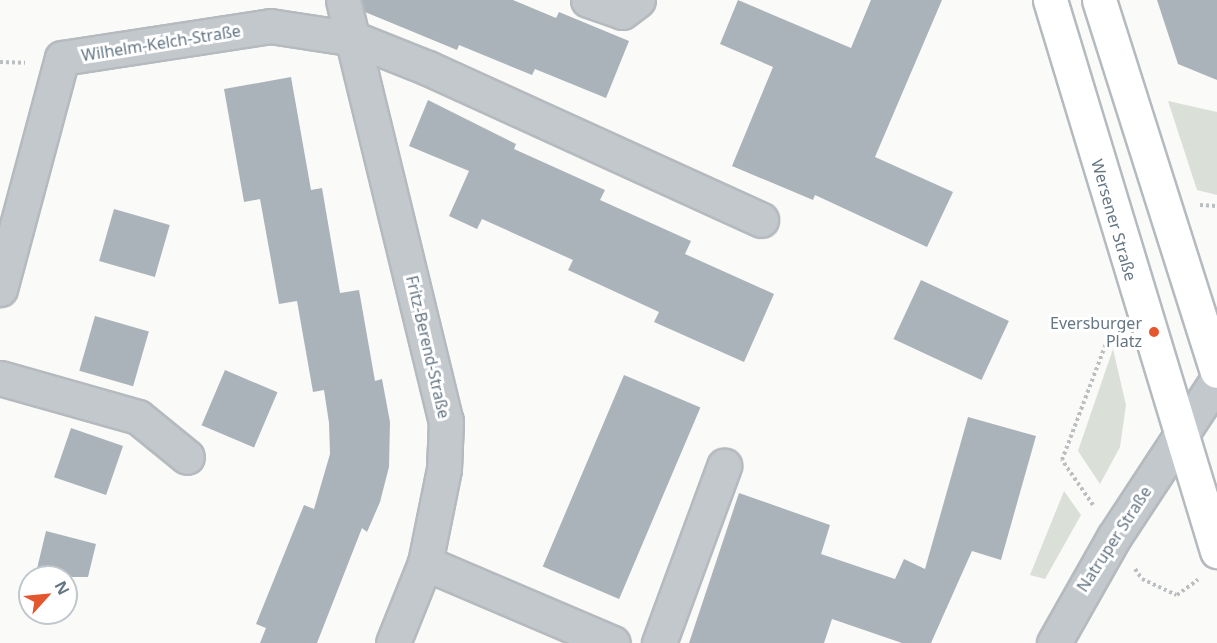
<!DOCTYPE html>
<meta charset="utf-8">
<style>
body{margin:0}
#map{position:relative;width:1217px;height:643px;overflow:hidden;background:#fafaf8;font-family:"Noto Sans",sans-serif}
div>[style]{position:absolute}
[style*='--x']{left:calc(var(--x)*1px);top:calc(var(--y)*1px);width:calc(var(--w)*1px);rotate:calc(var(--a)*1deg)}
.green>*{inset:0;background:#dadfd7}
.building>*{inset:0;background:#aab3b9;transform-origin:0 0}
.path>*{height:4px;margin-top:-2px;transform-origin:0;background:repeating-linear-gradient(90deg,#bbbfc2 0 3px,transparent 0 6px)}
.roads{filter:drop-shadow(2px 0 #b5babe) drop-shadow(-2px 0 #b5babe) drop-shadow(0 2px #b5babe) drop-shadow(0 -2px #b5babe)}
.minor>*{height:33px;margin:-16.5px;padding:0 16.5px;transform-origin:16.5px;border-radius:16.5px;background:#c3c8cc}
.major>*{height:33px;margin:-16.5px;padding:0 16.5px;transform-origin:16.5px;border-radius:16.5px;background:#fff}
.dots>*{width:16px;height:16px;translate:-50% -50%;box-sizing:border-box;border:3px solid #fff;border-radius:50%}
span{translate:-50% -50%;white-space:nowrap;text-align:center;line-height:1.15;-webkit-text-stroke:6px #fff;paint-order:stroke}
.street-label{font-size:16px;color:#657683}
.poi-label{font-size:16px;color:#657683}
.right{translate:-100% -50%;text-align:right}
.north{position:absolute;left:18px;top:565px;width:60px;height:60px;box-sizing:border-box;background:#fff;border:2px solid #c1c8cd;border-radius:50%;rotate:63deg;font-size:16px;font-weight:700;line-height:24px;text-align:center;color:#657683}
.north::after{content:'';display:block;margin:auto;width:21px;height:27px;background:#e4572e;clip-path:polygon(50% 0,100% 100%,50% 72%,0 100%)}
</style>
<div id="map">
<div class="green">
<i style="clip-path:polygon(1168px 101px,1217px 112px,1217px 195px,1197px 190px)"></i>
<i style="clip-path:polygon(1113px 349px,1126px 405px,1120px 447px,1100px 484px,1078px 451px)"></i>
<i style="clip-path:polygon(1064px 491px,1081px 515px,1045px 579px,1030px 575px)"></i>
</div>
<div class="building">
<i style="clip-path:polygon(362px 0,513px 0,556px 18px,559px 12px,629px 41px,606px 98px,535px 69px,532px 75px,459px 45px,457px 50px,365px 12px)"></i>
<i style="clip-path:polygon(738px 0,851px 48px,871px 0,942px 0,875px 157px,953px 192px,927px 247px,815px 195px,813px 200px,732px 166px,773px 67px,720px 44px)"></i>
<i style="clip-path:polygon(1157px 0,1217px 0,1217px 80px,1178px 64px)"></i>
<i style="clip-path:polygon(291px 77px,311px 190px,322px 188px,340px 293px,359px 290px,375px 381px,382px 379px,390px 422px,389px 467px,380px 502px,367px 532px,362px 528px,317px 643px,260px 643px,266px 628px,256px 624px,304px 505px,314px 509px,330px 454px,329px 423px,324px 390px,313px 392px,297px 301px,279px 304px,260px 199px,244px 202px,224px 89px)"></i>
<i style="clip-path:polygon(428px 100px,516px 144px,514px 149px,605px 190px,600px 200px,691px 241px,685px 254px,774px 294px,744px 362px,654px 322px,659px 312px,568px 270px,573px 260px,482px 219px,477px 229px,449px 216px,469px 171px,409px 146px)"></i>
<i style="left:114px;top:209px;width:58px;height:54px;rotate:16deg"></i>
<i style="left:921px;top:280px;width:97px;height:65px;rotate:25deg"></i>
<i style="left:95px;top:316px;width:56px;height:57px;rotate:16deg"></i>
<i style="left:225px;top:370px;width:57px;height:60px;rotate:23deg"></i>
<i style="left:624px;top:375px;width:83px;height:208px;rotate:23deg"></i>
<i style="clip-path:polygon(968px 417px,1036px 436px,1001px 560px,972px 551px,931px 643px,902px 643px,832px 619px,824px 643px,689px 643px,739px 493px,830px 525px,821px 554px,895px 579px,904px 559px,925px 569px)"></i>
<i style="left:71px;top:428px;width:55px;height:52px;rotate:19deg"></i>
<i style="clip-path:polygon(46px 531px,96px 544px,88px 577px,35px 577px)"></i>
</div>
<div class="path">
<i style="--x:0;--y:62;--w:25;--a:2"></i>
<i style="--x:1200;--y:205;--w:17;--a:3"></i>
<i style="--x:1093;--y:505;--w:55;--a:-124.6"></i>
<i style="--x:1062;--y:460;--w:141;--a:-69.3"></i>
<i style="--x:1135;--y:569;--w:12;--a:55"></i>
<i style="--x:1142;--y:579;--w:38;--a:25"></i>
<i style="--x:1177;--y:595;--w:26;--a:-36"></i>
</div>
<div class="roads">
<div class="minor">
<i style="--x:343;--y:0;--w:433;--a:76.3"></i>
<i style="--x:446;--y:421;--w:48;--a:92.4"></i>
<i style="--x:444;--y:469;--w:96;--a:101.4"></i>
<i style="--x:425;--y:563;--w:86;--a:111.8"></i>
<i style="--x:588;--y:0;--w:36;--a:19"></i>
<i style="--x:622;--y:12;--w:20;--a:-37"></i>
<i style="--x:0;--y:289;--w:239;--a:-75"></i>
<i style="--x:62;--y:58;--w:210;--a:-8.7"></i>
<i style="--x:270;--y:26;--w:86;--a:8.7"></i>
<i style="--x:355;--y:39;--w:79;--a:21.7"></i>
<i style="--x:428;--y:68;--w:366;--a:24.5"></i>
<i style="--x:0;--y:378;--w:143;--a:15.8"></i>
<i style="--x:138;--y:417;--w:63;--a:39.2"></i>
<i style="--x:425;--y:563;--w:204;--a:23.1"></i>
<i style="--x:659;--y:643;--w:189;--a:-69.8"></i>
<i style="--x:1054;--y:643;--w:122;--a:-60.5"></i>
<i style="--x:1114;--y:537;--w:188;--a:-56.7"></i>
</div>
<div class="major">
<i style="--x:1050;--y:0;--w:576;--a:73.14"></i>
<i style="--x:1099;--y:0;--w:389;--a:72.4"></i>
</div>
</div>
<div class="dots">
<i style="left:1154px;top:332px;background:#e4572e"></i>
</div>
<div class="street-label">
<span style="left:161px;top:43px;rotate:-9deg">Wilhelm-Kelch-Straße</span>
<span style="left:1114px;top:220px;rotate:74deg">Wersener Straße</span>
<span style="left:428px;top:347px;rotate:77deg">Fritz-Berend-Straße</span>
<span style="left:1114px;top:539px;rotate:-57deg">Natruper Straße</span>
</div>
<div class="poi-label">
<span class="right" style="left:1142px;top:332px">Eversburger<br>Platz</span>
</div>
<div class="north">N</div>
</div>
